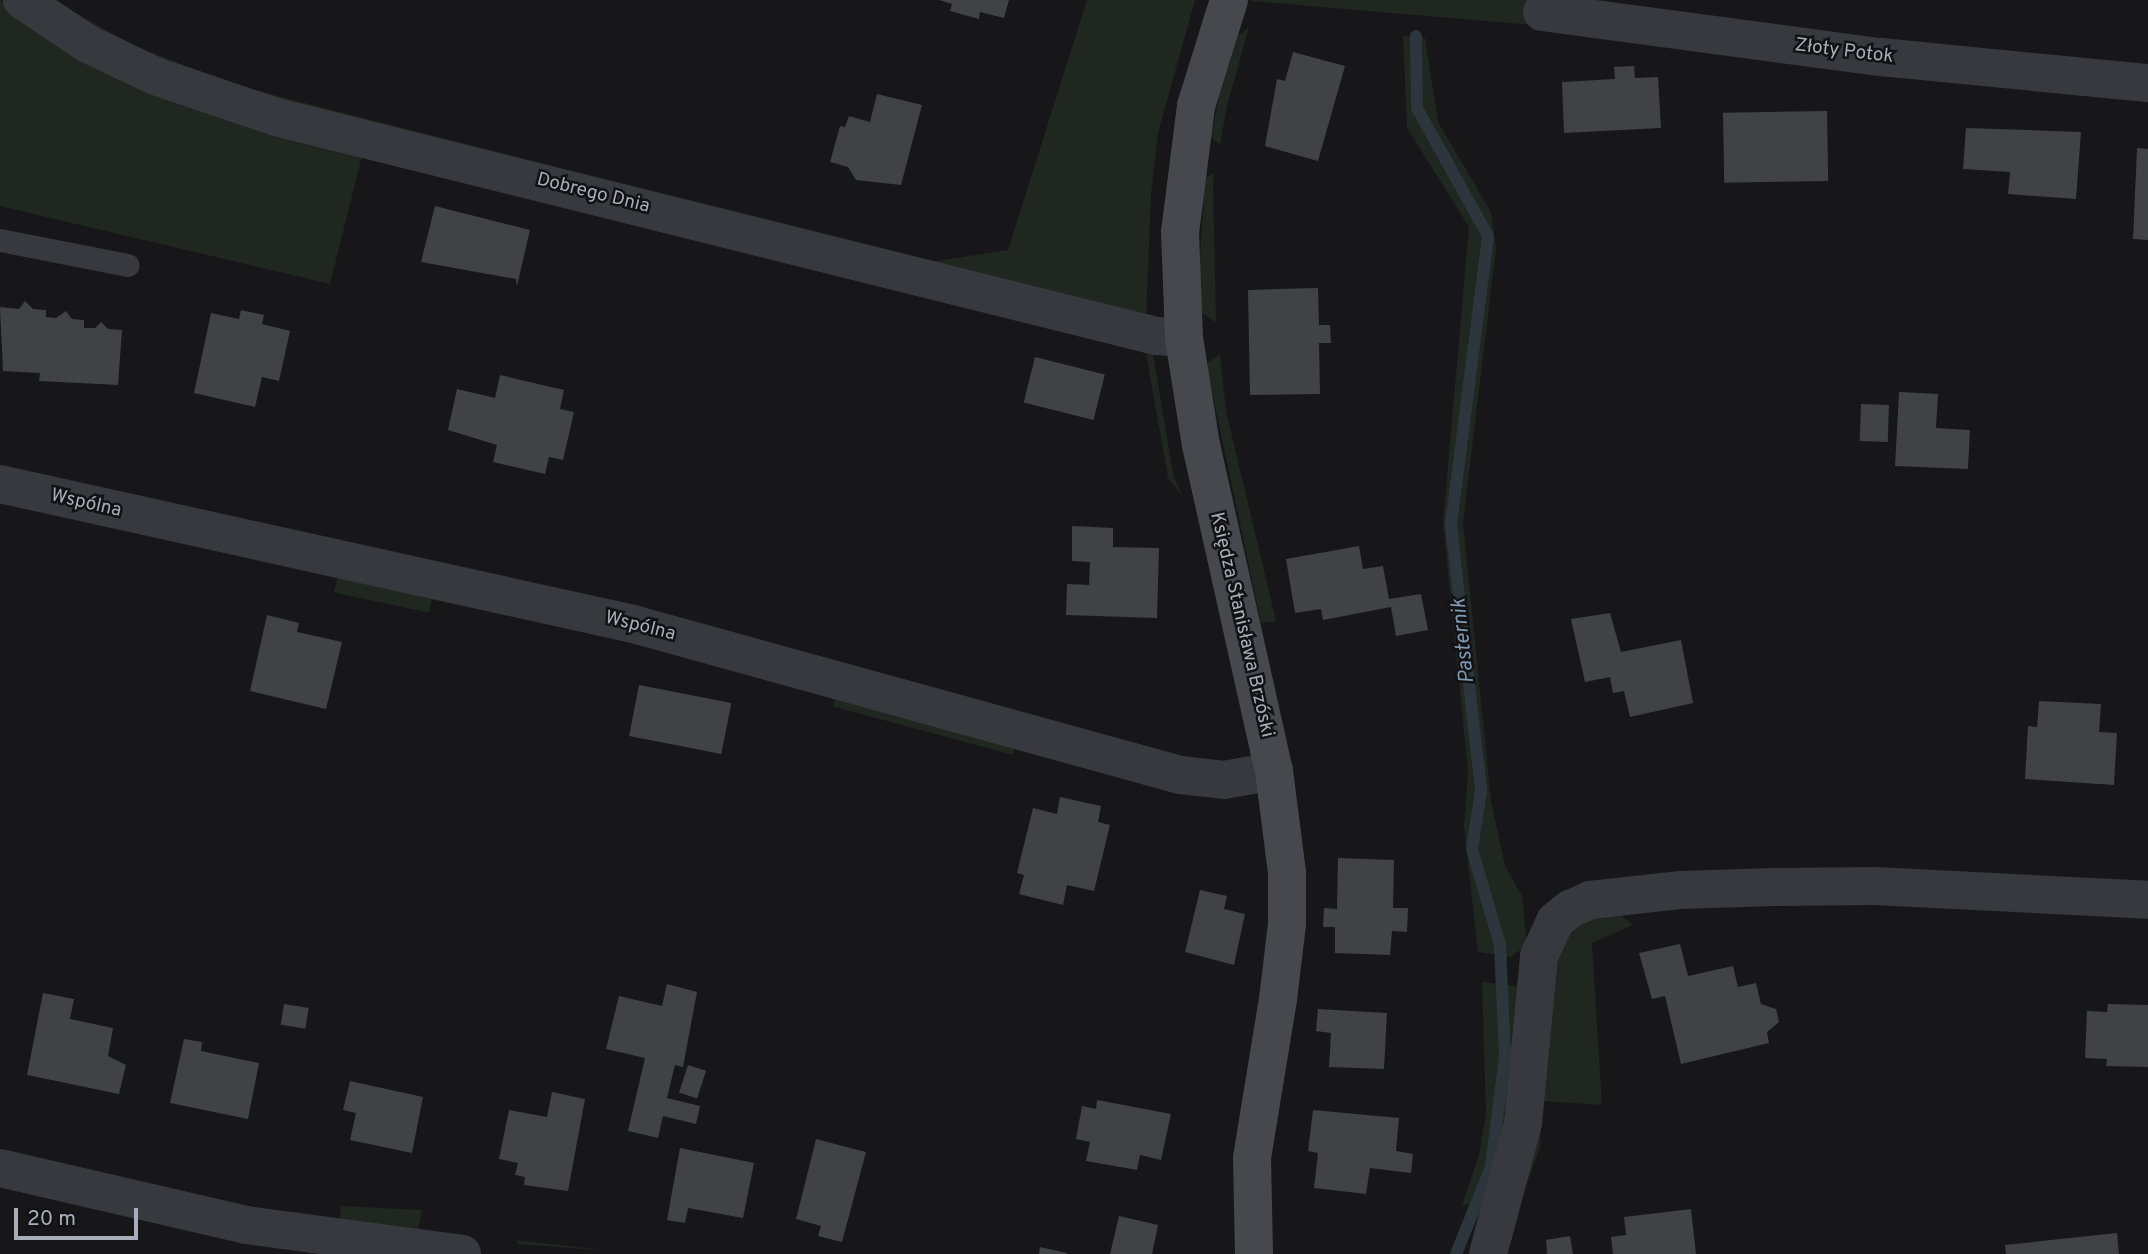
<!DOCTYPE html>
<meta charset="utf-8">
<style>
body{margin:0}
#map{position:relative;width:2148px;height:1254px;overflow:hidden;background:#171719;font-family:Overpass,sans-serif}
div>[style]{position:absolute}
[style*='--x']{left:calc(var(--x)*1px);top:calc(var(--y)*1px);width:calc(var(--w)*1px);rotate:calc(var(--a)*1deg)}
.green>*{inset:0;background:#1f2720;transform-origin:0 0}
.stream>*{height:12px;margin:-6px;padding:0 6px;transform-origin:6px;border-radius:6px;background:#2d353d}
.building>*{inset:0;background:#414246;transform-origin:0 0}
.lane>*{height:23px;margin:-11.5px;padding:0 11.5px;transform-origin:11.5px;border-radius:11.5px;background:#38393e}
.street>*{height:38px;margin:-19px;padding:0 19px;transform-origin:19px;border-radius:19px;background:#38393e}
.secondary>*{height:38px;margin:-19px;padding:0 19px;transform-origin:19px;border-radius:19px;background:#46484e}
span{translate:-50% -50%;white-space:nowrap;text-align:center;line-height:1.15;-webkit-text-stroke:5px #121214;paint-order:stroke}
.street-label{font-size:19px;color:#a9adb9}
.water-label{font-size:21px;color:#809ab3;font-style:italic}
.scale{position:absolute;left:14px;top:1208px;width:124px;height:32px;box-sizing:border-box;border:4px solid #a9adb9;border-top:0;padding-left:9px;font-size:21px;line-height:24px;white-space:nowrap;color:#a9adb9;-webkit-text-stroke:5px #121214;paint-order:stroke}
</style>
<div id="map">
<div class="green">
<i style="clip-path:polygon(0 0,362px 156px,330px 284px,0 206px)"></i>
<i style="clip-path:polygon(1087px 0,1195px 0,1158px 133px,1151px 194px,1146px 322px,160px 69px,70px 10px,137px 47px,242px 87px,929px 262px,1008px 250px)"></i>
<i style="clip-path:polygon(1533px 0,1532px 25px,1251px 1px,1251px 0)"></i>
<i style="clip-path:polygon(1249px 27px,1226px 110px,1220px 145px,1211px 137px,1219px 97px,1238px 36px)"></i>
<i style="clip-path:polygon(1403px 36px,1425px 38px,1438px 122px,1491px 212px,1496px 248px,1463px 523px,1491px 801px,1505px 866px,1522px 896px,1527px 945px,1511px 957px,1478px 952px,1464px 826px,1468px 771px,1443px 523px,1469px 227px,1407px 128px)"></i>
<i style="clip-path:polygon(1214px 173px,1213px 183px,1216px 322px,1202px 313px,1199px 272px,1205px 178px)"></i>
<i style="clip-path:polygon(1086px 337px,1152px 349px,1174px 478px,1184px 498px,1168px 478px,1146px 353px)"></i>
<i style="clip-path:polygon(1220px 355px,1226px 411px,1276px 621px,1261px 623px,1206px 363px)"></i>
<i style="left:338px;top:574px;width:97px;height:19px;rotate:12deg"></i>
<i style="left:837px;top:692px;width:186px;height:15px;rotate:15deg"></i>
<i style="clip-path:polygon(1617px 912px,1633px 925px,1592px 943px,1602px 1105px,1542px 1101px,1540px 1147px,1502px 1254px,1559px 943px,1581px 918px)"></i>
<i style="clip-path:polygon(1482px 982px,1521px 987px,1522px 1011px,1492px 1202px,1462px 1205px,1479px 1155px,1486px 1114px)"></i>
<i style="clip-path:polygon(341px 1206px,422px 1210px,418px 1233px,340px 1224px)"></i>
<i style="clip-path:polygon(516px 1240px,611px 1251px,518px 1244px)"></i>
</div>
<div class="stream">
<i style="--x:1416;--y:36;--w:72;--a:89.2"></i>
<i style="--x:1417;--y:108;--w:146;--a:61"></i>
<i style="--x:1488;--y:236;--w:292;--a:97.3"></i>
<i style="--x:1451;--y:526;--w:267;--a:83.5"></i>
<i style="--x:1481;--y:791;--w:59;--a:98.8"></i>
<i style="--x:1472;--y:849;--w:100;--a:73.7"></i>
<i style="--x:1500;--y:945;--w:112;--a:87.4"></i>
<i style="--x:1505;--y:1057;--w:111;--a:97.3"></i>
<i style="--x:1491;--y:1167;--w:94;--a:111.9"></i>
</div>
<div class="building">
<i style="clip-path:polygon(939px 0,1009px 0,1004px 18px,980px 12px,979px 19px,950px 11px,952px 4px)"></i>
<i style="clip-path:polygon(1293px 52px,1345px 66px,1318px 161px,1265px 146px,1277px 79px,1285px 81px)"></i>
<i style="clip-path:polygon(1634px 66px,1635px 78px,1658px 77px,1661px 128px,1564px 133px,1562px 82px,1615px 79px,1614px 67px)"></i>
<i style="clip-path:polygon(877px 94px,922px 105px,901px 185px,856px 180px,848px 167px,830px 162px,840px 126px,845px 127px,849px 116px,870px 122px)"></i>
<i style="left:1827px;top:111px;width:70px;height:104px;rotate:89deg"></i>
<i style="clip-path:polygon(1966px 128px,2081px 132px,2076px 199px,2008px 194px,2010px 172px,1963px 169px)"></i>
<i style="clip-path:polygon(2137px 148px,2148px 149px,2148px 240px,2133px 239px)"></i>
<i style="clip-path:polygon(435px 206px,530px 230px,517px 286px,516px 279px,421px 262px)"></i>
<i style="clip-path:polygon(1318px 288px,1319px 325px,1330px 325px,1331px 343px,1319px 343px,1320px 394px,1250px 395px,1248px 290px)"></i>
<i style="clip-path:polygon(25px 301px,33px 309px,46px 310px,46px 317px,56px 318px,66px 311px,72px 319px,84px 320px,84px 328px,95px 328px,101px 322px,108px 329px,122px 330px,118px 385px,39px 381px,40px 373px,3px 371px,0 307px,19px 309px)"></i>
<i style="clip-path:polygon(241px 310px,264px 315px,262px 324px,290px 331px,279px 381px,262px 377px,255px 407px,194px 393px,211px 313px,239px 319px)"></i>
<i style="left:1035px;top:357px;width:72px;height:47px;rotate:14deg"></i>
<i style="clip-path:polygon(500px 375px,564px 390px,560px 409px,574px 412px,563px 460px,549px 457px,545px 474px,493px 462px,497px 445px,448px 430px,457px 389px,495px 398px)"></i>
<i style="clip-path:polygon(1899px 392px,1938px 394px,1936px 428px,1970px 430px,1968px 469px,1895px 466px)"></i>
<i style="left:1861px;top:404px;width:28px;height:37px;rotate:2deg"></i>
<i style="clip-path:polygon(1072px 526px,1113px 528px,1113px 547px,1159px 548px,1157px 618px,1066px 615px,1067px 584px,1089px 585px,1090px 562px,1072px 561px)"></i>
<i style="clip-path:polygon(1359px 546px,1363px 569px,1383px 566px,1389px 599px,1421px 594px,1428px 630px,1396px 636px,1391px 607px,1323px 620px,1321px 609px,1295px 613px,1286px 559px)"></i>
<i style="clip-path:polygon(1610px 613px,1621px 652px,1681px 640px,1693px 703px,1630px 717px,1624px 691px,1613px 693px,1610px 677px,1585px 682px,1571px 619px)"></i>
<i style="clip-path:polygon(267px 615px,299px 623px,297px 632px,342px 642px,326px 709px,250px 691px)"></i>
<i style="left:639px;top:685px;width:94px;height:52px;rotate:11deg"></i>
<i style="clip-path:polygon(2039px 701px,2101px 704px,2099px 732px,2117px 733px,2114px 785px,2025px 779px,2028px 726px,2037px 727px)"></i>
<i style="clip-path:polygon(1060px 797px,1101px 806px,1098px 822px,1110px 825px,1094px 891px,1067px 885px,1063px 905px,1019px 894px,1024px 875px,1017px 873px,1033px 808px,1057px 814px)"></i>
<i style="clip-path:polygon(1338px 858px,1394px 860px,1393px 908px,1408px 908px,1407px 932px,1392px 931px,1390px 955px,1335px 953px,1335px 927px,1323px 927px,1324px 908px,1337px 909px)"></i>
<i style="clip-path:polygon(1200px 890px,1227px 896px,1224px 909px,1245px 914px,1234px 965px,1185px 952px)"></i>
<i style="clip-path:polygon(1680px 944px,1688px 976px,1733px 966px,1738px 987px,1756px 983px,1761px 1004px,1776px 1009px,1779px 1022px,1767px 1032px,1769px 1043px,1681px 1064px,1665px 996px,1652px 999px,1639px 953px)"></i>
<i style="clip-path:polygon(667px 984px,697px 992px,683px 1067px,675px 1065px,667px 1098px,700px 1106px,696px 1124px,663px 1116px,658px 1138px,628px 1131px,645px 1058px,606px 1049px,619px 996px,662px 1006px)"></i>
<i style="clip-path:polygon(43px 993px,74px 999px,70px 1019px,113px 1028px,108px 1056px,126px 1065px,119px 1094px,27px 1075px)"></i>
<i style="left:284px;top:1004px;width:25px;height:21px;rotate:9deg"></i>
<i style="clip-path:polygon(2108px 1004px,2148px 1005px,2148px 1067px,2106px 1066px,2107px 1059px,2085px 1058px,2087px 1011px,2107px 1012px)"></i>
<i style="clip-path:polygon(1318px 1009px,1387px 1013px,1384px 1069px,1329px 1067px,1331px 1033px,1316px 1031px)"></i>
<i style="clip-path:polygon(184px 1039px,202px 1042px,201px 1051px,259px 1063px,248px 1119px,170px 1103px)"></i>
<i style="left:688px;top:1065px;width:19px;height:29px;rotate:18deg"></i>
<i style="clip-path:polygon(350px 1081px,423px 1097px,412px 1153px,350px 1140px,356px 1113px,343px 1110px)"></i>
<i style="clip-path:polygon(552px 1092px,585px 1099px,568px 1191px,524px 1185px,525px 1177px,515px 1175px,518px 1163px,499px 1159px,509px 1110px,547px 1117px)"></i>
<i style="clip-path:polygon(1097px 1100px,1171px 1114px,1161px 1160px,1140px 1155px,1137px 1170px,1086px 1161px,1090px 1142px,1076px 1139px,1082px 1106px,1096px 1109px)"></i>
<i style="clip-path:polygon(1313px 1110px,1399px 1118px,1396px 1151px,1413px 1154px,1411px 1173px,1370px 1168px,1366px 1194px,1314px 1188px,1318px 1153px,1308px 1151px)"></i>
<i style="clip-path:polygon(816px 1139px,866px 1152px,842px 1242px,818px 1236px,821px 1226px,796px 1219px)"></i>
<i style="clip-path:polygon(680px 1148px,754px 1163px,743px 1218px,688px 1208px,685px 1223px,667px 1220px)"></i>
<i style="clip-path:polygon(1691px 1209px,1696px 1254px,1613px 1254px,1611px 1237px,1626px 1235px,1624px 1217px)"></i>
<i style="clip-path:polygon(1119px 1216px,1158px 1225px,1152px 1254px,1110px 1254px)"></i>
<i style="clip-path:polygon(2117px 1233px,2119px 1254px,2006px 1254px,2005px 1245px)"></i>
<i style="clip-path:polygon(1570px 1236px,1573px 1254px,1547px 1254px,1546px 1240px)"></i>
<i style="clip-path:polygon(1040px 1247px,1067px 1253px,1067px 1254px,1039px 1254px)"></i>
</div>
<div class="lane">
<i style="--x:0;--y:240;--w:130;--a:11.1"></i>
</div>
<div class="street">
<i style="--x:22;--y:0;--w:79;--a:33.7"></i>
<i style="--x:88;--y:44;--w:74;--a:25.5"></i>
<i style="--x:155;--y:76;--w:128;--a:18.7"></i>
<i style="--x:276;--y:117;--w:907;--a:13.97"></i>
<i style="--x:1156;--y:336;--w:28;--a:4"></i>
<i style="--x:1542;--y:12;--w:342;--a:7.6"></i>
<i style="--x:1881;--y:57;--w:268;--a:5.6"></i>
<i style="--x:0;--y:484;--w:648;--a:12.47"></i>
<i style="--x:633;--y:624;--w:567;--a:15.43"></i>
<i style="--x:1180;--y:775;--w:44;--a:6.5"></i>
<i style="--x:1224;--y:780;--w:51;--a:-10.2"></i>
<i style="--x:0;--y:1168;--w:253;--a:13"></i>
<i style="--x:246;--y:1225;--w:218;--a:7.6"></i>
<i style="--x:1488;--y:1254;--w:136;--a:-75"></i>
<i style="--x:1523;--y:1123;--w:168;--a:-84.5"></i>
<i style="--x:1539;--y:956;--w:38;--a:-65"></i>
<i style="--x:1555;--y:921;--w:19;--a:-39"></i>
<i style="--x:1570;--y:909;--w:22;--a:-24"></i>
<i style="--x:1590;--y:900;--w:92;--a:-6.3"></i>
<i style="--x:1681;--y:890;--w:92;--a:-1.9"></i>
<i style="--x:1773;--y:887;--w:102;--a:-0.6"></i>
<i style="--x:1875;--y:886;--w:273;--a:2.9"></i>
</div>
<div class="secondary">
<i style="--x:1229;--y:0;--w:111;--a:107.3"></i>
<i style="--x:1196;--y:106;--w:127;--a:97.2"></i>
<i style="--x:1180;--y:232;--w:106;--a:87.8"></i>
<i style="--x:1184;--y:338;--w:108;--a:81"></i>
<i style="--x:1201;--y:445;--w:334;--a:77.4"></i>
<i style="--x:1274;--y:771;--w:102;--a:82.7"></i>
<i style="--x:1287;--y:872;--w:52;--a:90"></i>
<i style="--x:1287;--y:924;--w:76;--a:96.8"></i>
<i style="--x:1278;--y:999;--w:161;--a:99.3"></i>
<i style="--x:1252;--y:1158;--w:96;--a:88.8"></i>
</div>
<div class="street-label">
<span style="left:1844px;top:52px;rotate:7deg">Złoty Potok</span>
<span style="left:593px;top:194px;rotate:14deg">Dobrego Dnia</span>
<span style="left:86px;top:504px;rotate:13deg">Wspólna</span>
<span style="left:1241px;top:625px;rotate:77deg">Księdza Stanisława Brzóski</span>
<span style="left:640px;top:627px;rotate:14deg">Wspólna</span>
</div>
<div class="water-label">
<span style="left:1464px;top:641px;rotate:-96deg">Pasternik</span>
</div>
<div class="scale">20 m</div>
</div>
